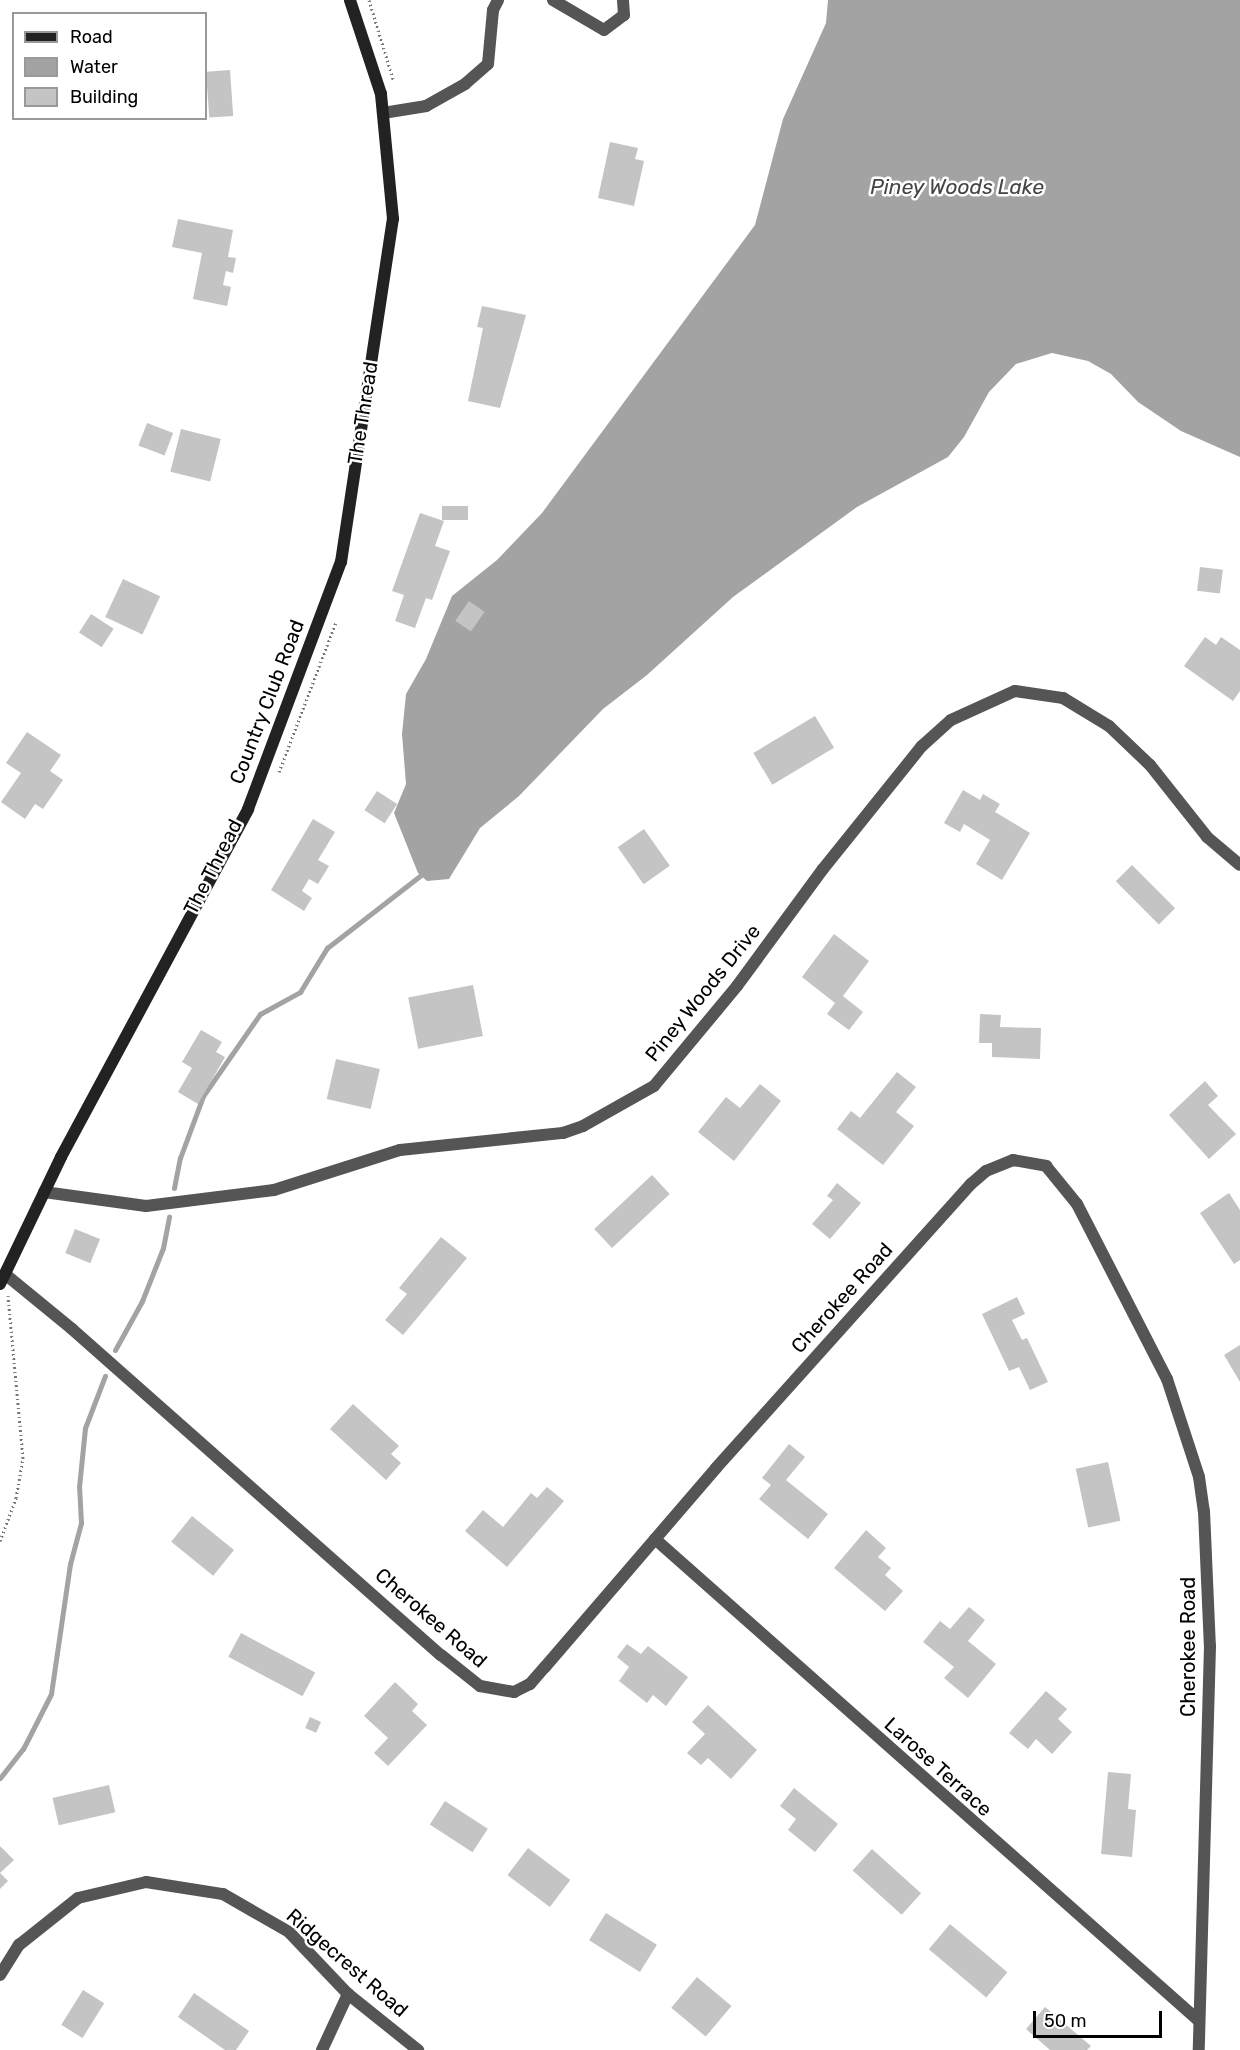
<!DOCTYPE html>
<style>
body{margin:0}
#map{position:relative;width:1240px;height:2050px;overflow:hidden;background:#fff;font-family:Rubik,sans-serif}
div>[style]{position:absolute}
[style*='--x']{left:calc(var(--x)*1px);top:calc(var(--y)*1px);width:calc(var(--w)*1px);rotate:calc(var(--a)*1deg)}
.water>*{inset:0;background:#a3a3a3}
.stream>*{height:5px;margin:-2.5px;padding:0 2.5px;transform-origin:2.5px;border-radius:2.5px;background:#a3a3a3}
.building>*{inset:0;background:#c4c4c4;transform-origin:0 0}
.path>*{height:3px;margin-top:-1.5px;transform-origin:0;background:repeating-linear-gradient(90deg,#777 0 1.5px,transparent 0 4.5px)}
.street>*{height:12px;margin:-6px;padding:0 6px;transform-origin:6px;border-radius:6px;background:#555}
.secondary>*{height:12px;margin:-6px;padding:0 6px;transform-origin:6px;border-radius:6px;background:#222}
span{translate:-50% -50%;white-space:nowrap;text-align:center;line-height:1.15;-webkit-text-stroke:5px #fff;paint-order:stroke}
.street-label{font-size:20px;color:#000}
.water-label{font-size:21px;color:#444;font-style:italic}
.legend{position:absolute;left:12px;top:12px;width:195px;height:108px;box-sizing:border-box;background:#fff;border:2px solid #999;margin:0;padding:8px 10px;list-style:none;font-size:18px;color:#000}
.legend li{display:flex;align-items:center;gap:12px;height:30px}
.legend b{width:30px;border:2px solid #999}
.scale{position:absolute;left:1033px;top:2011px;width:129px;height:27px;box-sizing:border-box;border:3px solid #000;border-top:0;padding-left:8px;font-size:18px;line-height:21px;white-space:nowrap;color:#000;-webkit-text-stroke:4px #fff;paint-order:stroke}
</style>
<div id="map">
<div class="water">
<i style="clip-path:polygon(828px 0,1240px 0,1240px 457px,1181px 431px,1138px 402px,1111px 374px,1088px 361px,1052px 353px,1016px 364px,989px 392px,964px 437px,948px 457px,857px 507px,733px 597px,647px 675px,603px 709px,519px 796px,480px 828px,449px 879px,427px 881px,418px 873px,394px 813px,406px 784px,402px 734px,406px 694px,426px 659px,452px 596px,497px 560px,542px 513px,755px 225px,783px 119px,826px 23px)"></i>
</div>
<div class="stream">
<i style="--x:174;--y:1188;--w:31;--a:-79"></i>
<i style="--x:180;--y:1158;--w:66;--a:-69.6"></i>
<i style="--x:203;--y:1096;--w:100;--a:-55.2"></i>
<i style="--x:260;--y:1014;--w:46;--a:-28.8"></i>
<i style="--x:300;--y:992;--w:52;--a:-58.5"></i>
<i style="--x:327;--y:948;--w:119;--a:-37.8"></i>
<i style="--x:115;--y:1350;--w:56;--a:-61.1"></i>
<i style="--x:142;--y:1301;--w:57;--a:-68.4"></i>
<i style="--x:163;--y:1248;--w:32;--a:-79"></i>
<i style="--x:0;--y:1778;--w:37;--a:-52"></i>
<i style="--x:23;--y:1749;--w:62;--a:-63"></i>
<i style="--x:51;--y:1694;--w:131;--a:-81.7"></i>
<i style="--x:70;--y:1564;--w:42;--a:-75"></i>
<i style="--x:81;--y:1523;--w:36;--a:-93"></i>
<i style="--x:79;--y:1487;--w:59;--a:-84.2"></i>
<i style="--x:85;--y:1428;--w:56;--a:-69"></i>
</div>
<div class="building">
<i style="left:230px;top:70px;width:46px;height:24px;rotate:86deg"></i>
<i style="clip-path:polygon(610px 142px,638px 148px,635px 159px,644px 161px,634px 206px,598px 198px)"></i>
<i style="clip-path:polygon(178px 219px,233px 230px,228px 257px,236px 258px,233px 273px,226px 271px,223px 285px,231px 287px,227px 306px,193px 299px,202px 253px,172px 247px)"></i>
<i style="clip-path:polygon(482px 306px,526px 315px,500px 408px,468px 401px,483px 328px,477px 327px)"></i>
<i style="left:147px;top:423px;width:28px;height:24px;rotate:21deg"></i>
<i style="left:181px;top:429px;width:41px;height:44px;rotate:14deg"></i>
<i style="left:442px;top:506px;width:26px;height:14px"></i>
<i style="clip-path:polygon(420px 513px,444px 521px,435px 546px,450px 551px,432px 600px,426px 598px,415px 628px,395px 621px,404px 595px,392px 591px)"></i>
<i style="left:1200px;top:567px;width:23px;height:24px;rotate:7deg"></i>
<i style="left:123px;top:579px;width:41px;height:42px;rotate:25deg"></i>
<i style="left:469px;top:601px;width:19px;height:24px;rotate:35deg"></i>
<i style="left:91px;top:614px;width:27px;height:22px;rotate:33deg"></i>
<i style="clip-path:polygon(1205px 637px,1216px 645px,1221px 637px,1240px 650px,1240px 691px,1233px 701px,1184px 666px)"></i>
<i style="left:815px;top:716px;width:37px;height:72px;rotate:59deg"></i>
<i style="clip-path:polygon(27px 732px,61px 755px,50px 771px,63px 780px,43px 809px,35px 804px,25px 819px,1px 802px,21px 773px,6px 763px)"></i>
<i style="clip-path:polygon(963px 790px,980px 800px,983px 794px,1000px 804px,995px 812px,1030px 833px,1002px 880px,976px 864px,990px 840px,964px 824px,960px 832px,944px 823px)"></i>
<i style="left:377px;top:791px;width:24px;height:23px;rotate:33deg"></i>
<i style="clip-path:polygon(313px 819px,335px 832px,318px 860px,329px 866px,318px 884px,309px 879px,302px 891px,312px 898px,304px 911px,271px 890px)"></i>
<i style="left:644px;top:829px;width:45px;height:32px;rotate:55deg"></i>
<i style="left:1132px;top:865px;width:61px;height:23px;rotate:45deg"></i>
<i style="clip-path:polygon(834px 934px,869px 961px,843px 996px,863px 1012px,849px 1030px,827px 1014px,835px 1003px,802px 977px)"></i>
<i style="left:473px;top:985px;width:52px;height:66px;rotate:79deg"></i>
<i style="clip-path:polygon(980px 1014px,1001px 1015px,1000px 1027px,1041px 1028px,1040px 1059px,992px 1057px,992px 1043px,979px 1043px)"></i>
<i style="clip-path:polygon(201px 1030px,222px 1042px,216px 1052px,225px 1057px,198px 1104px,178px 1092px,192px 1068px,182px 1062px)"></i>
<i style="left:336px;top:1059px;width:45px;height:41px;rotate:13deg"></i>
<i style="clip-path:polygon(897px 1072px,916px 1087px,896px 1112px,914px 1126px,883px 1165px,837px 1129px,851px 1111px,860px 1118px)"></i>
<i style="clip-path:polygon(1205px 1081px,1218px 1096px,1208px 1105px,1236px 1134px,1209px 1159px,1169px 1115px)"></i>
<i style="clip-path:polygon(760px 1084px,781px 1101px,734px 1161px,698px 1132px,726px 1097px,740px 1108px)"></i>
<i style="left:652px;top:1175px;width:26px;height:79px;rotate:47deg"></i>
<i style="clip-path:polygon(837px 1183px,861px 1203px,830px 1239px,812px 1224px,833px 1200px,827px 1196px)"></i>
<i style="clip-path:polygon(1229px 1193px,1240px 1210px,1240px 1260px,1234px 1264px,1200px 1213px)"></i>
<i style="left:75px;top:1229px;width:27px;height:26px;rotate:22deg"></i>
<i style="clip-path:polygon(441px 1237px,467px 1258px,403px 1335px,385px 1320px,407px 1294px,399px 1288px)"></i>
<i style="clip-path:polygon(1017px 1297px,1025px 1314px,1012px 1320px,1022px 1340px,1027px 1338px,1048px 1382px,1030px 1390px,1019px 1367px,1009px 1371px,982px 1314px)"></i>
<i style="clip-path:polygon(1240px 1345px,1240px 1382px,1224px 1355px)"></i>
<i style="clip-path:polygon(353px 1404px,399px 1446px,391px 1454px,401px 1463px,386px 1480px,330px 1429px)"></i>
<i style="clip-path:polygon(789px 1444px,805px 1457px,786px 1480px,828px 1514px,808px 1539px,759px 1499px,771px 1485px,762px 1478px)"></i>
<i style="left:1108px;top:1462px;width:60px;height:33px;rotate:78deg"></i>
<i style="clip-path:polygon(547px 1487px,564px 1501px,507px 1567px,465px 1531px,483px 1510px,503px 1527px,531px 1493px,537px 1498px)"></i>
<i style="left:192px;top:1516px;width:54px;height:33px;rotate:39deg"></i>
<i style="clip-path:polygon(866px 1530px,886px 1548px,878px 1557px,891px 1568px,885px 1575px,903px 1591px,885px 1611px,834px 1568px)"></i>
<i style="clip-path:polygon(969px 1607px,985px 1620px,968px 1641px,996px 1664px,968px 1698px,944px 1678px,954px 1667px,923px 1642px,940px 1621px,950px 1629px)"></i>
<i style="left:241px;top:1633px;width:84px;height:27px;rotate:28deg"></i>
<i style="clip-path:polygon(627px 1644px,641px 1654px,648px 1646px,688px 1677px,666px 1706px,653px 1695px,647px 1703px,619px 1681px,629px 1667px,617px 1657px)"></i>
<i style="clip-path:polygon(395px 1682px,418px 1704px,412px 1711px,427px 1725px,388px 1766px,374px 1753px,388px 1738px,364px 1716px)"></i>
<i style="clip-path:polygon(1046px 1691px,1067px 1709px,1058px 1719px,1072px 1732px,1052px 1754px,1036px 1739px,1028px 1749px,1009px 1733px)"></i>
<i style="clip-path:polygon(708px 1705px,757px 1750px,731px 1779px,708px 1758px,701px 1765px,687px 1753px,705px 1734px,692px 1722px)"></i>
<i style="left:310px;top:1717px;width:12px;height:12px;rotate:24deg"></i>
<i style="clip-path:polygon(1108px 1772px,1131px 1774px,1128px 1809px,1136px 1810px,1132px 1857px,1101px 1854px)"></i>
<i style="left:109px;top:1785px;width:28px;height:58px;rotate:77deg"></i>
<i style="clip-path:polygon(794px 1788px,838px 1824px,815px 1852px,788px 1830px,796px 1819px,780px 1806px)"></i>
<i style="left:445px;top:1801px;width:51px;height:28px;rotate:33deg"></i>
<i style="clip-path:polygon(0 1846px,14px 1860px,0 1873px)"></i>
<i style="left:528px;top:1848px;width:53px;height:34px;rotate:37deg"></i>
<i style="left:872px;top:1849px;width:66px;height:29px;rotate:42deg"></i>
<i style="clip-path:polygon(0 1873px,8px 1881px,0 1889px)"></i>
<i style="left:606px;top:1913px;width:60px;height:32px;rotate:32deg"></i>
<i style="left:950px;top:1924px;width:75px;height:33px;rotate:40deg"></i>
<i style="left:697px;top:1977px;width:45px;height:40px;rotate:40deg"></i>
<i style="left:83px;top:1990px;width:25px;height:41px;rotate:32deg"></i>
<i style="clip-path:polygon(194px 1993px,249px 2031px,236px 2050px,225px 2050px,178px 2017px)"></i>
<i style="clip-path:polygon(1045px 2007px,1091px 2046px,1087px 2050px,1050px 2050px,1026px 2029px)"></i>
</div>
<div class="path">
<i style="--x:369;--y:0;--w:83;--a:73.1"></i>
<i style="--x:279;--y:772;--w:160;--a:-69.2"></i>
<i style="--x:0;--y:1541;--w:46;--a:-69.6"></i>
<i style="--x:16;--y:1498;--w:41;--a:-80.1"></i>
<i style="--x:23;--y:1458;--w:163;--a:-95.3"></i>
</div>
<div class="street">
<i style="--x:553;--y:0;--w:59;--a:30.5"></i>
<i style="--x:604;--y:30;--w:25;--a:-37"></i>
<i style="--x:624;--y:15;--w:15;--a:-94"></i>
<i style="--x:383;--y:113;--w:44;--a:-9.2"></i>
<i style="--x:426;--y:106;--w:45;--a:-29.4"></i>
<i style="--x:465;--y:84;--w:30;--a:-41"></i>
<i style="--x:488;--y:64;--w:54;--a:-84.7"></i>
<i style="--x:493;--y:10;--w:11;--a:-63"></i>
<i style="--x:44;--y:1192;--w:103;--a:7.8"></i>
<i style="--x:146;--y:1206;--w:129;--a:-7.1"></i>
<i style="--x:274;--y:1190;--w:132;--a:-17.6"></i>
<i style="--x:400;--y:1150;--w:164;--a:-6"></i>
<i style="--x:563;--y:1133;--w:21;--a:-19"></i>
<i style="--x:583;--y:1126;--w:81;--a:-29.4"></i>
<i style="--x:654;--y:1086;--w:130;--a:-50.3"></i>
<i style="--x:737;--y:986;--w:145;--a:-53.7"></i>
<i style="--x:823;--y:869;--w:158;--a:-51.2"></i>
<i style="--x:922;--y:746;--w:39;--a:-42"></i>
<i style="--x:951;--y:720;--w:70;--a:-24.4"></i>
<i style="--x:1015;--y:691;--w:49;--a:8.3"></i>
<i style="--x:1063;--y:698;--w:54;--a:31.3"></i>
<i style="--x:1109;--y:726;--w:57;--a:43.6"></i>
<i style="--x:1150;--y:765;--w:92;--a:51.6"></i>
<i style="--x:1207;--y:837;--w:43;--a:40.3"></i>
<i style="--x:5;--y:1274;--w:87;--a:39.4"></i>
<i style="--x:72;--y:1329;--w:492;--a:41.5"></i>
<i style="--x:441;--y:1655;--w:50;--a:38.5"></i>
<i style="--x:480;--y:1686;--w:35;--a:10"></i>
<i style="--x:514;--y:1692;--w:18;--a:-27"></i>
<i style="--x:530;--y:1684;--w:23;--a:-49"></i>
<i style="--x:545;--y:1667;--w:262;--a:-49.3"></i>
<i style="--x:716;--y:1468;--w:382;--a:-48.1"></i>
<i style="--x:971;--y:1184;--w:20;--a:-41"></i>
<i style="--x:986;--y:1171;--w:29;--a:-22"></i>
<i style="--x:1013;--y:1160;--w:34;--a:10"></i>
<i style="--x:1046;--y:1166;--w:49;--a:50.8"></i>
<i style="--x:1077;--y:1204;--w:197;--a:62.8"></i>
<i style="--x:1167;--y:1379;--w:103;--a:71.9"></i>
<i style="--x:1199;--y:1477;--w:34;--a:82"></i>
<i style="--x:1204;--y:1511;--w:135;--a:87.5"></i>
<i style="--x:1210;--y:1646;--w:404;--a:91.6"></i>
<i style="--x:655;--y:1539;--w:725;--a:41.54"></i>
<i style="--x:0;--y:1975;--w:36;--a:-58"></i>
<i style="--x:19;--y:1945;--w:75;--a:-38.5"></i>
<i style="--x:78;--y:1898;--w:70;--a:-13.2"></i>
<i style="--x:146;--y:1882;--w:78;--a:8.9"></i>
<i style="--x:223;--y:1894;--w:76;--a:29.9"></i>
<i style="--x:289;--y:1932;--w:86;--a:46.4"></i>
<i style="--x:348;--y:1994;--w:90;--a:38.7"></i>
<i style="--x:322;--y:2050;--w:62;--a:-65.1"></i>
</div>
<div class="secondary">
<i style="--x:0;--y:1284;--w:141;--a:-64.3"></i>
<i style="--x:61;--y:1157;--w:395;--a:-61.7"></i>
<i style="--x:248;--y:809;--w:264;--a:-69.4"></i>
<i style="--x:341;--y:562;--w:347;--a:-81.4"></i>
<i style="--x:393;--y:219;--w:126;--a:-95.5"></i>
<i style="--x:381;--y:94;--w:99;--a:-108.3"></i>
</div>
<div class="street-label">
<span style="left:363px;top:413px;rotate:-81deg">The Thread</span>
<span style="left:267px;top:702px;rotate:-69deg">Country Club Road</span>
<span style="left:213px;top:867px;rotate:-63deg">The Thread</span>
<span style="left:703px;top:993px;rotate:-51deg">Piney Woods Drive</span>
<span style="left:842px;top:1298px;rotate:-48deg">Cherokee Road</span>
<span style="left:431px;top:1618px;rotate:41deg">Cherokee Road</span>
<span style="left:1188px;top:1647px;rotate:-90deg">Cherokee Road</span>
<span style="left:938px;top:1767px;rotate:42deg">Larose Terrace</span>
<span style="left:347px;top:1963px;rotate:41deg">Ridgecrest Road</span>
</div>
<div class="water-label">
<span style="left:957px;top:187px">Piney Woods Lake</span>
</div>
<ul class="legend">
<li><b style="height:8px;background:#222"></b>Road</li>
<li><b style="height:16px;background:#a3a3a3"></b>Water</li>
<li><b style="height:16px;background:#c4c4c4"></b>Building</li>
</ul>
<div class="scale">50 m</div>
</div>
